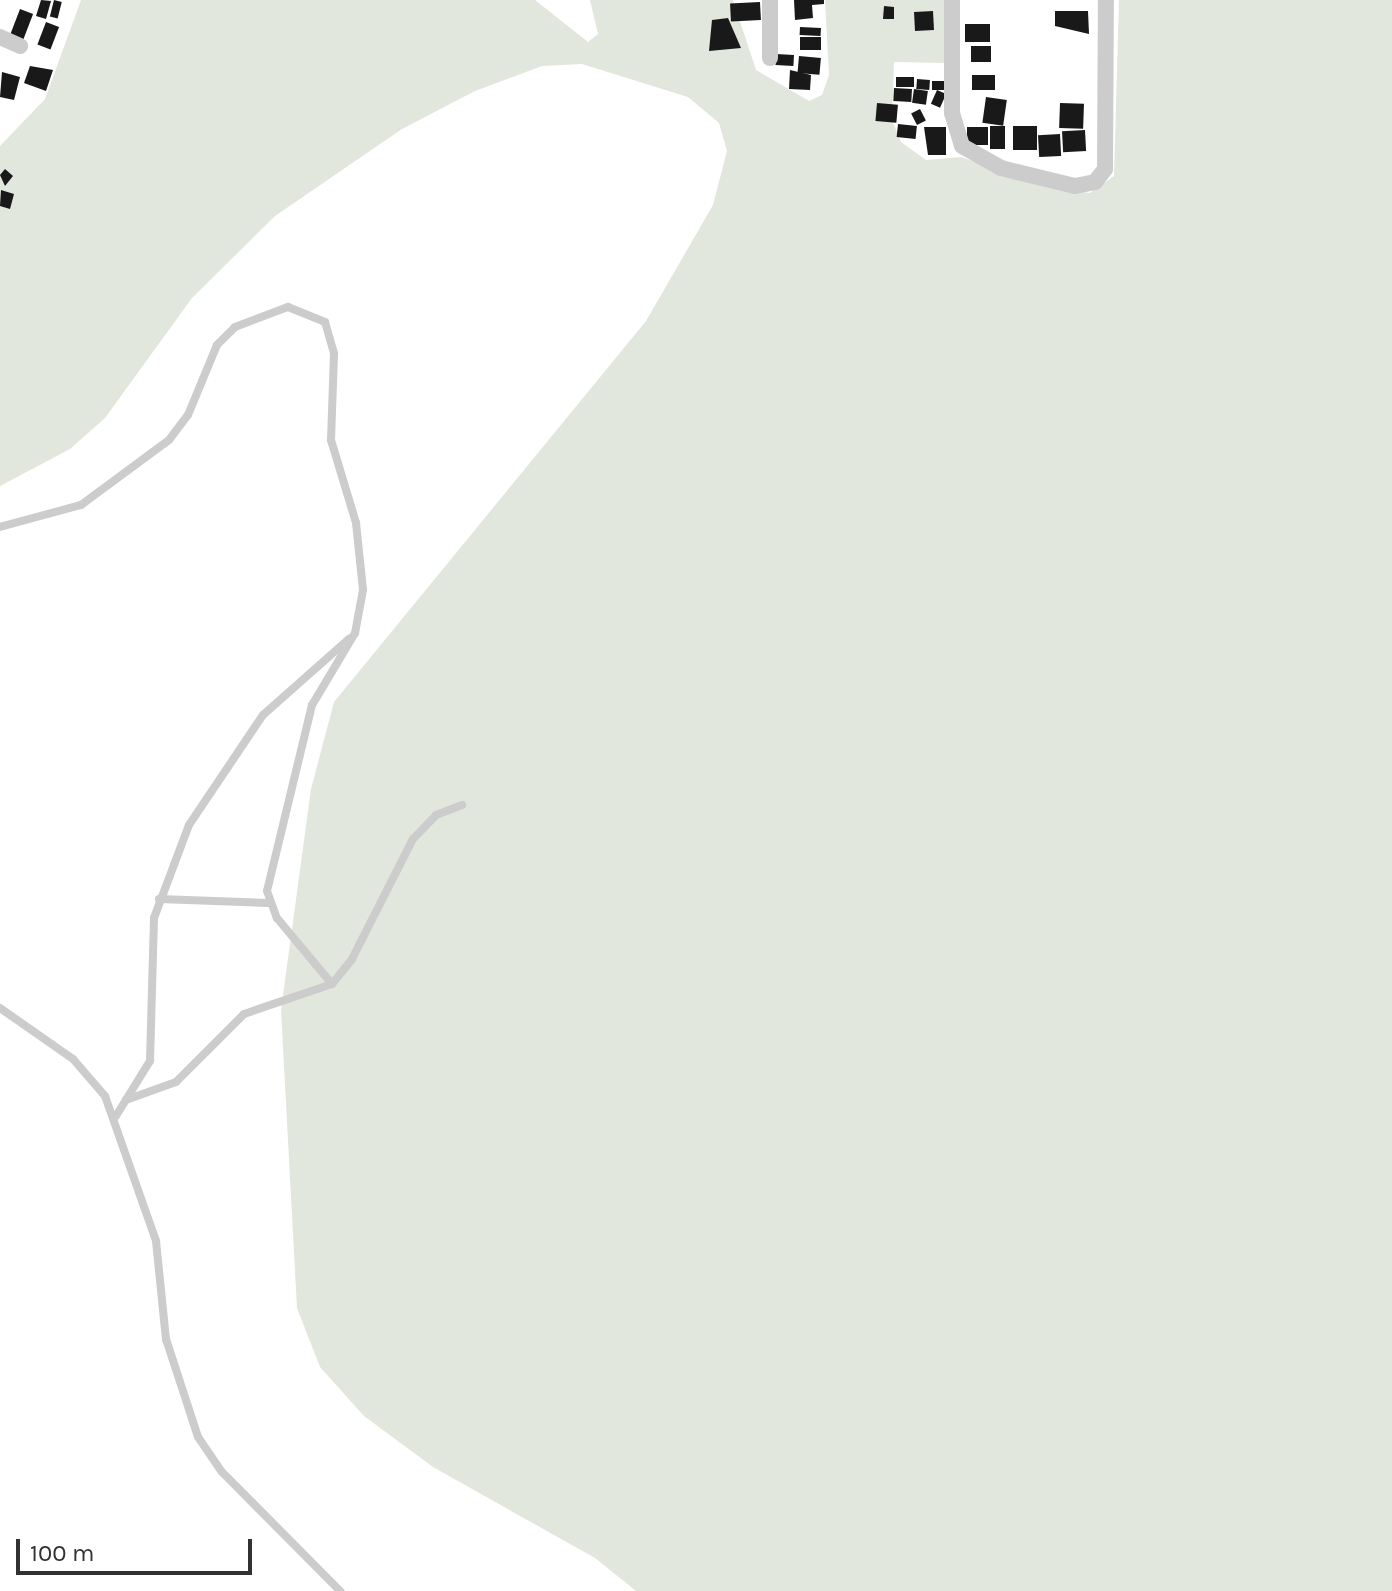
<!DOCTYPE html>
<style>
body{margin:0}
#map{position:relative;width:1392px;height:1591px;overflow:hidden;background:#fff;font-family:Karla,sans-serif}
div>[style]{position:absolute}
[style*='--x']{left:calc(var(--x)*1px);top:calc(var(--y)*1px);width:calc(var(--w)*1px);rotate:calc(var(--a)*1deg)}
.green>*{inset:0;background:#e1e7dc}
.building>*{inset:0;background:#191919;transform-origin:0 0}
.lane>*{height:8px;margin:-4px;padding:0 4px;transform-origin:4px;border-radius:4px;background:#ccc}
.street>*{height:16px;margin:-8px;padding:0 8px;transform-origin:8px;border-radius:8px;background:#ccc}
span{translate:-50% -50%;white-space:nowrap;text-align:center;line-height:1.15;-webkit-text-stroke:8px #fff;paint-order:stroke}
.scale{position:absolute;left:16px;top:1539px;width:236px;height:36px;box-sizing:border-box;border:4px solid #323232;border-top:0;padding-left:10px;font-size:24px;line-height:28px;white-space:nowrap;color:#323232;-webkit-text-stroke:6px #fff;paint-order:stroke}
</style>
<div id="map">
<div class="green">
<i style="clip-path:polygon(81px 0,535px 0,588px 42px,598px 34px,590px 0,733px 0,756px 70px,809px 101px,822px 95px,829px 75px,825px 0,945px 0,944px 63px,894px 62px,892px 120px,901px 142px,926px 160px,961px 157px,1045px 186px,1090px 193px,1114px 176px,1119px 0,1392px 0,1392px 1591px,636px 1591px,595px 1558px,433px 1467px,364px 1416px,320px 1367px,297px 1308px,281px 1010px,311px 789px,334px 702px,646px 321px,713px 205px,727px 151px,719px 123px,688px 97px,582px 64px,542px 66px,475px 91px,402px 129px,275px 216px,192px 298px,105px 418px,70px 449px,0 486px,0 146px,45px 99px)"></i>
</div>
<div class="building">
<i style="clip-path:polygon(41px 0,51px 1px,46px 19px,36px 16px)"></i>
<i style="left:54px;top:0;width:8px;height:17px;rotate:14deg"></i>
<i style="clip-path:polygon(794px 0,824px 0,824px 4px,812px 5px,813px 18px,795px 20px)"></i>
<i style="left:760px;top:2px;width:18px;height:30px;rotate:87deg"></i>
<i style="clip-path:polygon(884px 6px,894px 7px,894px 19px,883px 19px)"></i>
<i style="left:20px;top:9px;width:14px;height:28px;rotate:21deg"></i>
<i style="left:933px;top:11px;width:19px;height:19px;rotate:87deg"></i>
<i style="clip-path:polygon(1055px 11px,1088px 11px,1089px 34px,1055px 26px)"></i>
<i style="clip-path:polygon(728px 18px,741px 48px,709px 51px,712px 20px)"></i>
<i style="left:46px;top:22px;width:14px;height:24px;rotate:21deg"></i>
<i style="left:965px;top:24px;width:25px;height:18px"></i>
<i style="left:800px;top:27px;width:21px;height:8px;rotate:3deg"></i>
<i style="left:800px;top:37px;width:21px;height:13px"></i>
<i style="left:971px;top:46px;width:20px;height:16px"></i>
<i style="left:776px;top:54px;width:18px;height:11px;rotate:3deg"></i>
<i style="left:799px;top:56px;width:22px;height:17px;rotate:5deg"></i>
<i style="clip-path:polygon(30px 66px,53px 70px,46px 91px,24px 83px)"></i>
<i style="clip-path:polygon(790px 70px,811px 75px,810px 90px,789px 89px)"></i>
<i style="clip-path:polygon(2px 72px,20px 77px,14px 100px,0 97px)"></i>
<i style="left:972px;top:75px;width:23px;height:15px"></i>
<i style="left:896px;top:77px;width:18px;height:10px"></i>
<i style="left:917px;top:79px;width:13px;height:10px;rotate:4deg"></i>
<i style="left:932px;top:81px;width:14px;height:9px"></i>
<i style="left:894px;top:88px;width:18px;height:13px;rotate:3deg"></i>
<i style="left:914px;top:89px;width:14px;height:14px;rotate:8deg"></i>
<i style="left:937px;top:90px;width:10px;height:15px;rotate:24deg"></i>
<i style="left:986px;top:97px;width:21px;height:26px;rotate:8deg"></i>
<i style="left:877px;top:103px;width:21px;height:18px;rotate:5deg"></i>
<i style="left:1060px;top:103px;width:24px;height:25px;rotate:2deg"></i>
<i style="left:920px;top:109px;width:13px;height:10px;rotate:63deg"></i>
<i style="left:898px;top:124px;width:19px;height:13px;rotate:6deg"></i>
<i style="left:990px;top:126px;width:15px;height:23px"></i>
<i style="left:1037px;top:126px;width:24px;height:24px;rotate:90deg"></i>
<i style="clip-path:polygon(924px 127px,946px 127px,946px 155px,928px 155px)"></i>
<i style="left:967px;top:127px;width:21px;height:18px"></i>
<i style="left:1085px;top:130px;width:21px;height:23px;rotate:87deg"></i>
<i style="left:1060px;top:134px;width:22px;height:22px;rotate:87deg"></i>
<i style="clip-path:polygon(5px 169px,13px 176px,5px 186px,0 175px)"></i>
<i style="clip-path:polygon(1px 190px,14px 194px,10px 209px,0 206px)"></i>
</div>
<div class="lane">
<i style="--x:0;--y:527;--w:84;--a:-15.2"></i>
<i style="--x:81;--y:505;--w:109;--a:-36.5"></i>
<i style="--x:169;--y:440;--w:31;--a:-53"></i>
<i style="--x:188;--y:415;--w:76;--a:-67.5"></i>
<i style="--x:217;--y:345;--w:25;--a:-45"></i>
<i style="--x:235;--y:327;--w:57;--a:-20.7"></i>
<i style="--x:288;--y:307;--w:40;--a:22"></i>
<i style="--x:325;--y:322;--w:33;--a:74"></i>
<i style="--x:334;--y:354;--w:86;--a:92"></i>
<i style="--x:331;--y:440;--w:87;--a:73.2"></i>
<i style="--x:356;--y:523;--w:67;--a:84"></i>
<i style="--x:363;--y:590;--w:44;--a:100.5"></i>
<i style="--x:355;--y:633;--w:84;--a:120.8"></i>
<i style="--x:312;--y:705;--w:191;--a:103.6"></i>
<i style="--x:267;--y:891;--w:29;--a:70"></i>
<i style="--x:277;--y:918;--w:86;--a:50.2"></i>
<i style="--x:159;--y:899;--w:110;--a:2.1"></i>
<i style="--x:0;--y:1008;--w:89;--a:34.9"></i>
<i style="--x:73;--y:1059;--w:49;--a:49.1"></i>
<i style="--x:105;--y:1096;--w:154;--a:70.6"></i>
<i style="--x:156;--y:1241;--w:99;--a:84.2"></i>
<i style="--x:166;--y:1339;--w:103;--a:71.9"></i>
<i style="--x:198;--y:1437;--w:42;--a:55.6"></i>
<i style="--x:222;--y:1472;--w:168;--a:45.2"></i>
<i style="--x:126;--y:1100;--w:53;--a:-19.8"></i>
<i style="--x:176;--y:1082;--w:96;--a:-45"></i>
<i style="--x:244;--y:1014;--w:93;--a:-18.8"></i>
<i style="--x:332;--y:984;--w:32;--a:-51"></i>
<i style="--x:352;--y:959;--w:135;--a:-63.1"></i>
<i style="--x:413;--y:839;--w:33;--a:-46"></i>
<i style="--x:436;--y:815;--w:28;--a:-21"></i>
<i style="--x:116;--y:1116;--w:65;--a:-58.3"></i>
<i style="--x:150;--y:1061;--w:143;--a:-88.4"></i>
<i style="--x:154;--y:918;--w:99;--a:-69.4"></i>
<i style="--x:189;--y:825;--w:133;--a:-56.1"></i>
<i style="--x:263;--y:715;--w:115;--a:-41.5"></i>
</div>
<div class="street">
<i style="--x:952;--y:0;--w:113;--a:90"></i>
<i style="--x:952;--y:113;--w:34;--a:73"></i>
<i style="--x:962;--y:146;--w:45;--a:29.4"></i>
<i style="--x:1001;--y:168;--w:76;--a:13.7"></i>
<i style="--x:1075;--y:186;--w:20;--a:-11"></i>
<i style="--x:1095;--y:182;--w:16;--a:-52"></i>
<i style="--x:1105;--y:169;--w:169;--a:-89.7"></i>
<i style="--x:0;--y:37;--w:22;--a:24"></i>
<i style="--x:770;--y:58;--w:58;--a:-90"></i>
</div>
<div class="scale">100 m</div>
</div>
